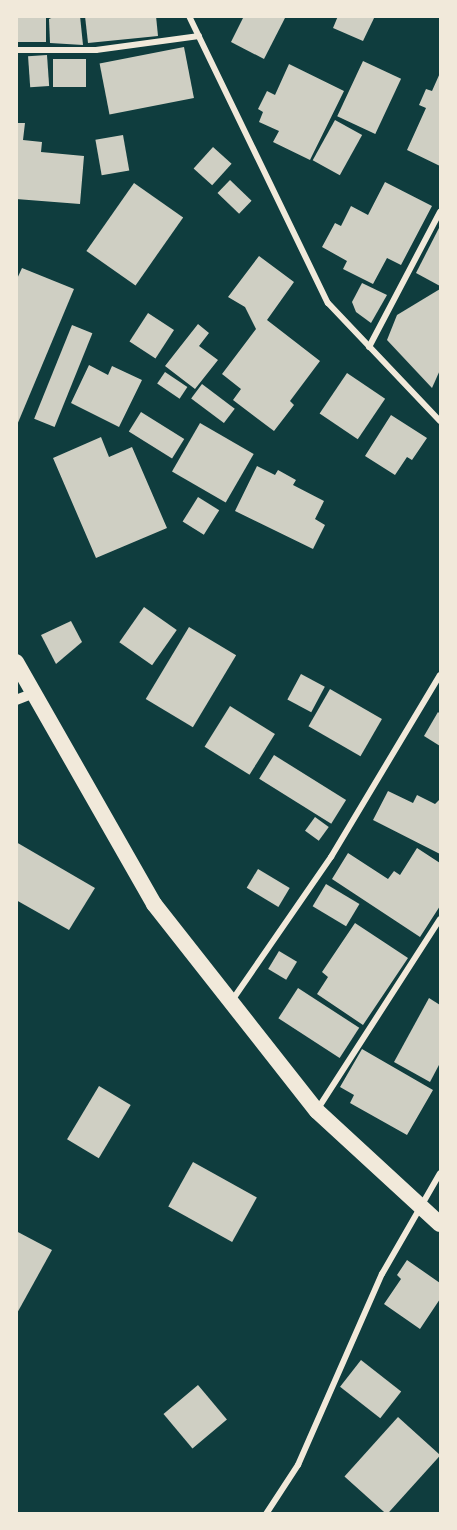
<!DOCTYPE html>
<style>
body{margin:0}
#map{position:relative;width:457px;height:1530px;overflow:hidden;background:#0f3d3e;font-family:Arial,sans-serif}
div>[style]{position:absolute}
[style*='--x']{left:calc(var(--x)*1px);top:calc(var(--y)*1px);width:calc(var(--w)*1px);rotate:calc(var(--a)*1deg)}
.building>*{inset:0;background:#cfcfc3;transform-origin:0 0}
.minor>*{height:6px;margin:-3px;padding:0 3px;transform-origin:3px;border-radius:3px;background:#f1e9da}
.tertiary>*{height:10px;margin:-5px;padding:0 5px;transform-origin:5px;border-radius:5px;background:#f1e9da}
.trunk>*{height:16px;margin:-8px;padding:0 8px;transform-origin:8px;border-radius:8px;background:#f1e9da}
span{translate:-50% -50%;white-space:nowrap;text-align:center;line-height:1.15;-webkit-text-stroke:4.5px #f1e9da;paint-order:stroke}
.frame{position:absolute;inset:0;border:18px solid #f1e9da;pointer-events:none}
</style>
<div id="map">
<div class="building">
<i style="left:16px;top:16px;width:30px;height:26px"></i>
<i style="clip-path:polygon(56px 16px,80px 16px,83px 45px,50px 43px,49px 19px)"></i>
<i style="clip-path:polygon(85px 16px,156px 16px,158px 36px,88px 43px)"></i>
<i style="clip-path:polygon(244px 16px,286px 16px,264px 59px,231px 42px)"></i>
<i style="clip-path:polygon(338px 16px,375px 16px,363px 41px,333px 28px)"></i>
<i style="left:184px;top:47px;width:52px;height:86px;rotate:79deg"></i>
<i style="left:47px;top:55px;width:31px;height:19px;rotate:86deg"></i>
<i style="left:86px;top:59px;width:28px;height:33px;rotate:90deg"></i>
<i style="left:363px;top:61px;width:42px;height:61px;rotate:25deg"></i>
<i style="clip-path:polygon(289px 64px,344px 91px,310px 160px,273px 142px,279px 131px,259px 122px,263px 112px,258px 109px,267px 91px,275px 95px)"></i>
<i style="clip-path:polygon(440px 73px,440px 166px,407px 150px,426px 108px,419px 105px,426px 89px,432px 91px)"></i>
<i style="left:335px;top:120px;width:31px;height:46px;rotate:29deg"></i>
<i style="clip-path:polygon(16px 123px,25px 123px,23px 140px,42px 142px,41px 152px,84px 156px,80px 204px,16px 199px)"></i>
<i style="left:123px;top:135px;width:36px;height:28px;rotate:80deg"></i>
<i style="left:213px;top:147px;width:25px;height:29px;rotate:42deg"></i>
<i style="left:230px;top:180px;width:30px;height:18px;rotate:44deg"></i>
<i style="clip-path:polygon(385px 182px,432px 206px,401px 265px,387px 258px,373px 284px,343px 269px,347px 261px,322px 247px,335px 223px,341px 226px,351px 206px,368px 215px)"></i>
<i style="left:134px;top:183px;width:60px;height:83px;rotate:35deg"></i>
<i style="clip-path:polygon(440px 226px,440px 286px,416px 273px)"></i>
<i style="clip-path:polygon(259px 256px,294px 282px,267px 320px,320px 361px,290px 401px,294px 405px,274px 431px,233px 400px,241px 389px,222px 374px,256px 329px,245px 307px,228px 297px)"></i>
<i style="clip-path:polygon(22px 268px,74px 289px,17px 425px,16px 281px)"></i>
<i style="clip-path:polygon(362px 283px,387px 295px,371px 323px,356px 312px,352px 302px)"></i>
<i style="clip-path:polygon(440px 289px,440px 370px,432px 388px,387px 340px,397px 315px)"></i>
<i style="left:148px;top:313px;width:31px;height:34px;rotate:33deg"></i>
<i style="clip-path:polygon(198px 324px,209px 333px,199px 346px,218px 360px,195px 389px,165px 366px)"></i>
<i style="left:72px;top:325px;width:22px;height:101px;rotate:22deg"></i>
<i style="clip-path:polygon(89px 365px,108px 375px,112px 366px,142px 380px,119px 427px,71px 403px)"></i>
<i style="left:165px;top:372px;width:27px;height:14px;rotate:34deg"></i>
<i style="left:347px;top:373px;width:46px;height:49px;rotate:34deg"></i>
<i style="left:202px;top:384px;width:41px;height:18px;rotate:37deg"></i>
<i style="left:141px;top:412px;width:51px;height:23px;rotate:32deg"></i>
<i style="clip-path:polygon(391px 415px,427px 438px,412px 460px,407px 457px,395px 475px,365px 456px)"></i>
<i style="left:200px;top:423px;width:62px;height:56px;rotate:30deg"></i>
<i style="clip-path:polygon(101px 437px,109px 457px,132px 447px,167px 528px,96px 558px,53px 458px)"></i>
<i style="clip-path:polygon(257px 466px,275px 475px,278px 470px,296px 480px,293px 485px,324px 501px,315px 519px,325px 525px,313px 549px,235px 511px)"></i>
<i style="left:198px;top:497px;width:25px;height:29px;rotate:32deg"></i>
<i style="left:144px;top:607px;width:40px;height:43px;rotate:35deg"></i>
<i style="clip-path:polygon(71px 621px,82px 642px,56px 664px,41px 635px)"></i>
<i style="left:189px;top:627px;width:55px;height:84px;rotate:31deg"></i>
<i style="left:301px;top:674px;width:27px;height:29px;rotate:28deg"></i>
<i style="left:330px;top:689px;width:60px;height:43px;rotate:30deg"></i>
<i style="left:230px;top:706px;width:53px;height:48px;rotate:32deg"></i>
<i style="clip-path:polygon(438px 712px,440px 714px,440px 746px,424px 736px)"></i>
<i style="left:274px;top:755px;width:85px;height:28px;rotate:32deg"></i>
<i style="clip-path:polygon(388px 791px,413px 803px,417px 795px,435px 804px,440px 799px,440px 854px,373px 820px)"></i>
<i style="left:315px;top:817px;width:17px;height:17px;rotate:36deg"></i>
<i style="clip-path:polygon(16px 842px,95px 888px,69px 930px,16px 900px)"></i>
<i style="clip-path:polygon(417px 848px,440px 863px,440px 906px,420px 937px,332px 879px,348px 853px,388px 879px,394px 871px,400px 875px)"></i>
<i style="left:258px;top:869px;width:37px;height:22px;rotate:31deg"></i>
<i style="left:326px;top:884px;width:39px;height:26px;rotate:31deg"></i>
<i style="clip-path:polygon(355px 923px,408px 958px,363px 1025px,317px 994px,328px 977px,322px 972px)"></i>
<i style="left:279px;top:951px;width:21px;height:21px;rotate:31deg"></i>
<i style="left:298px;top:988px;width:73px;height:36px;rotate:33deg"></i>
<i style="clip-path:polygon(429px 998px,440px 1005px,440px 1063px,430px 1082px,394px 1062px)"></i>
<i style="clip-path:polygon(362px 1049px,433px 1090px,407px 1135px,350px 1103px,354px 1095px,340px 1087px)"></i>
<i style="left:99px;top:1086px;width:37px;height:62px;rotate:31deg"></i>
<i style="left:193px;top:1162px;width:73px;height:51px;rotate:29deg"></i>
<i style="clip-path:polygon(16px 1231px,52px 1250px,16px 1315px)"></i>
<i style="clip-path:polygon(407px 1260px,440px 1283px,440px 1299px,420px 1329px,384px 1304px,401px 1279px,397px 1275px)"></i>
<i style="left:361px;top:1360px;width:51px;height:34px;rotate:38deg"></i>
<i style="left:198px;top:1385px;width:45px;height:45px;rotate:50deg"></i>
<i style="left:398px;top:1417px;width:57px;height:80px;rotate:42deg"></i>
</div>
<div class="minor">
<i style="--x:189;--y:16;--w:319;--a:64.2"></i>
<i style="--x:328;--y:303;--w:163;--a:46.5"></i>
<i style="--x:16;--y:50;--w:80;--a:0"></i>
<i style="--x:96;--y:50;--w:104;--a:-7.7"></i>
<i style="--x:369;--y:347;--w:153;--a:-62.3"></i>
<i style="--x:233;--y:999;--w:173;--a:-55.4"></i>
<i style="--x:331;--y:857;--w:212;--a:-59.1"></i>
<i style="--x:317;--y:1110;--w:227;--a:-57.2"></i>
<i style="--x:266;--y:1514;--w:59;--a:-56.9"></i>
<i style="--x:298;--y:1465;--w:209;--a:-66.3"></i>
<i style="--x:382;--y:1274;--w:116;--a:-60.1"></i>
</div>
<div class="tertiary">
<i style="--x:16;--y:700;--w:17;--a:-21"></i>
</div>
<div class="trunk">
<i style="--x:16;--y:662;--w:279;--a:60.3"></i>
<i style="--x:154;--y:904;--w:263;--a:51.8"></i>
<i style="--x:317;--y:1111;--w:167;--a:42.6"></i>
</div>
<div class="frame"></div>
</div>
